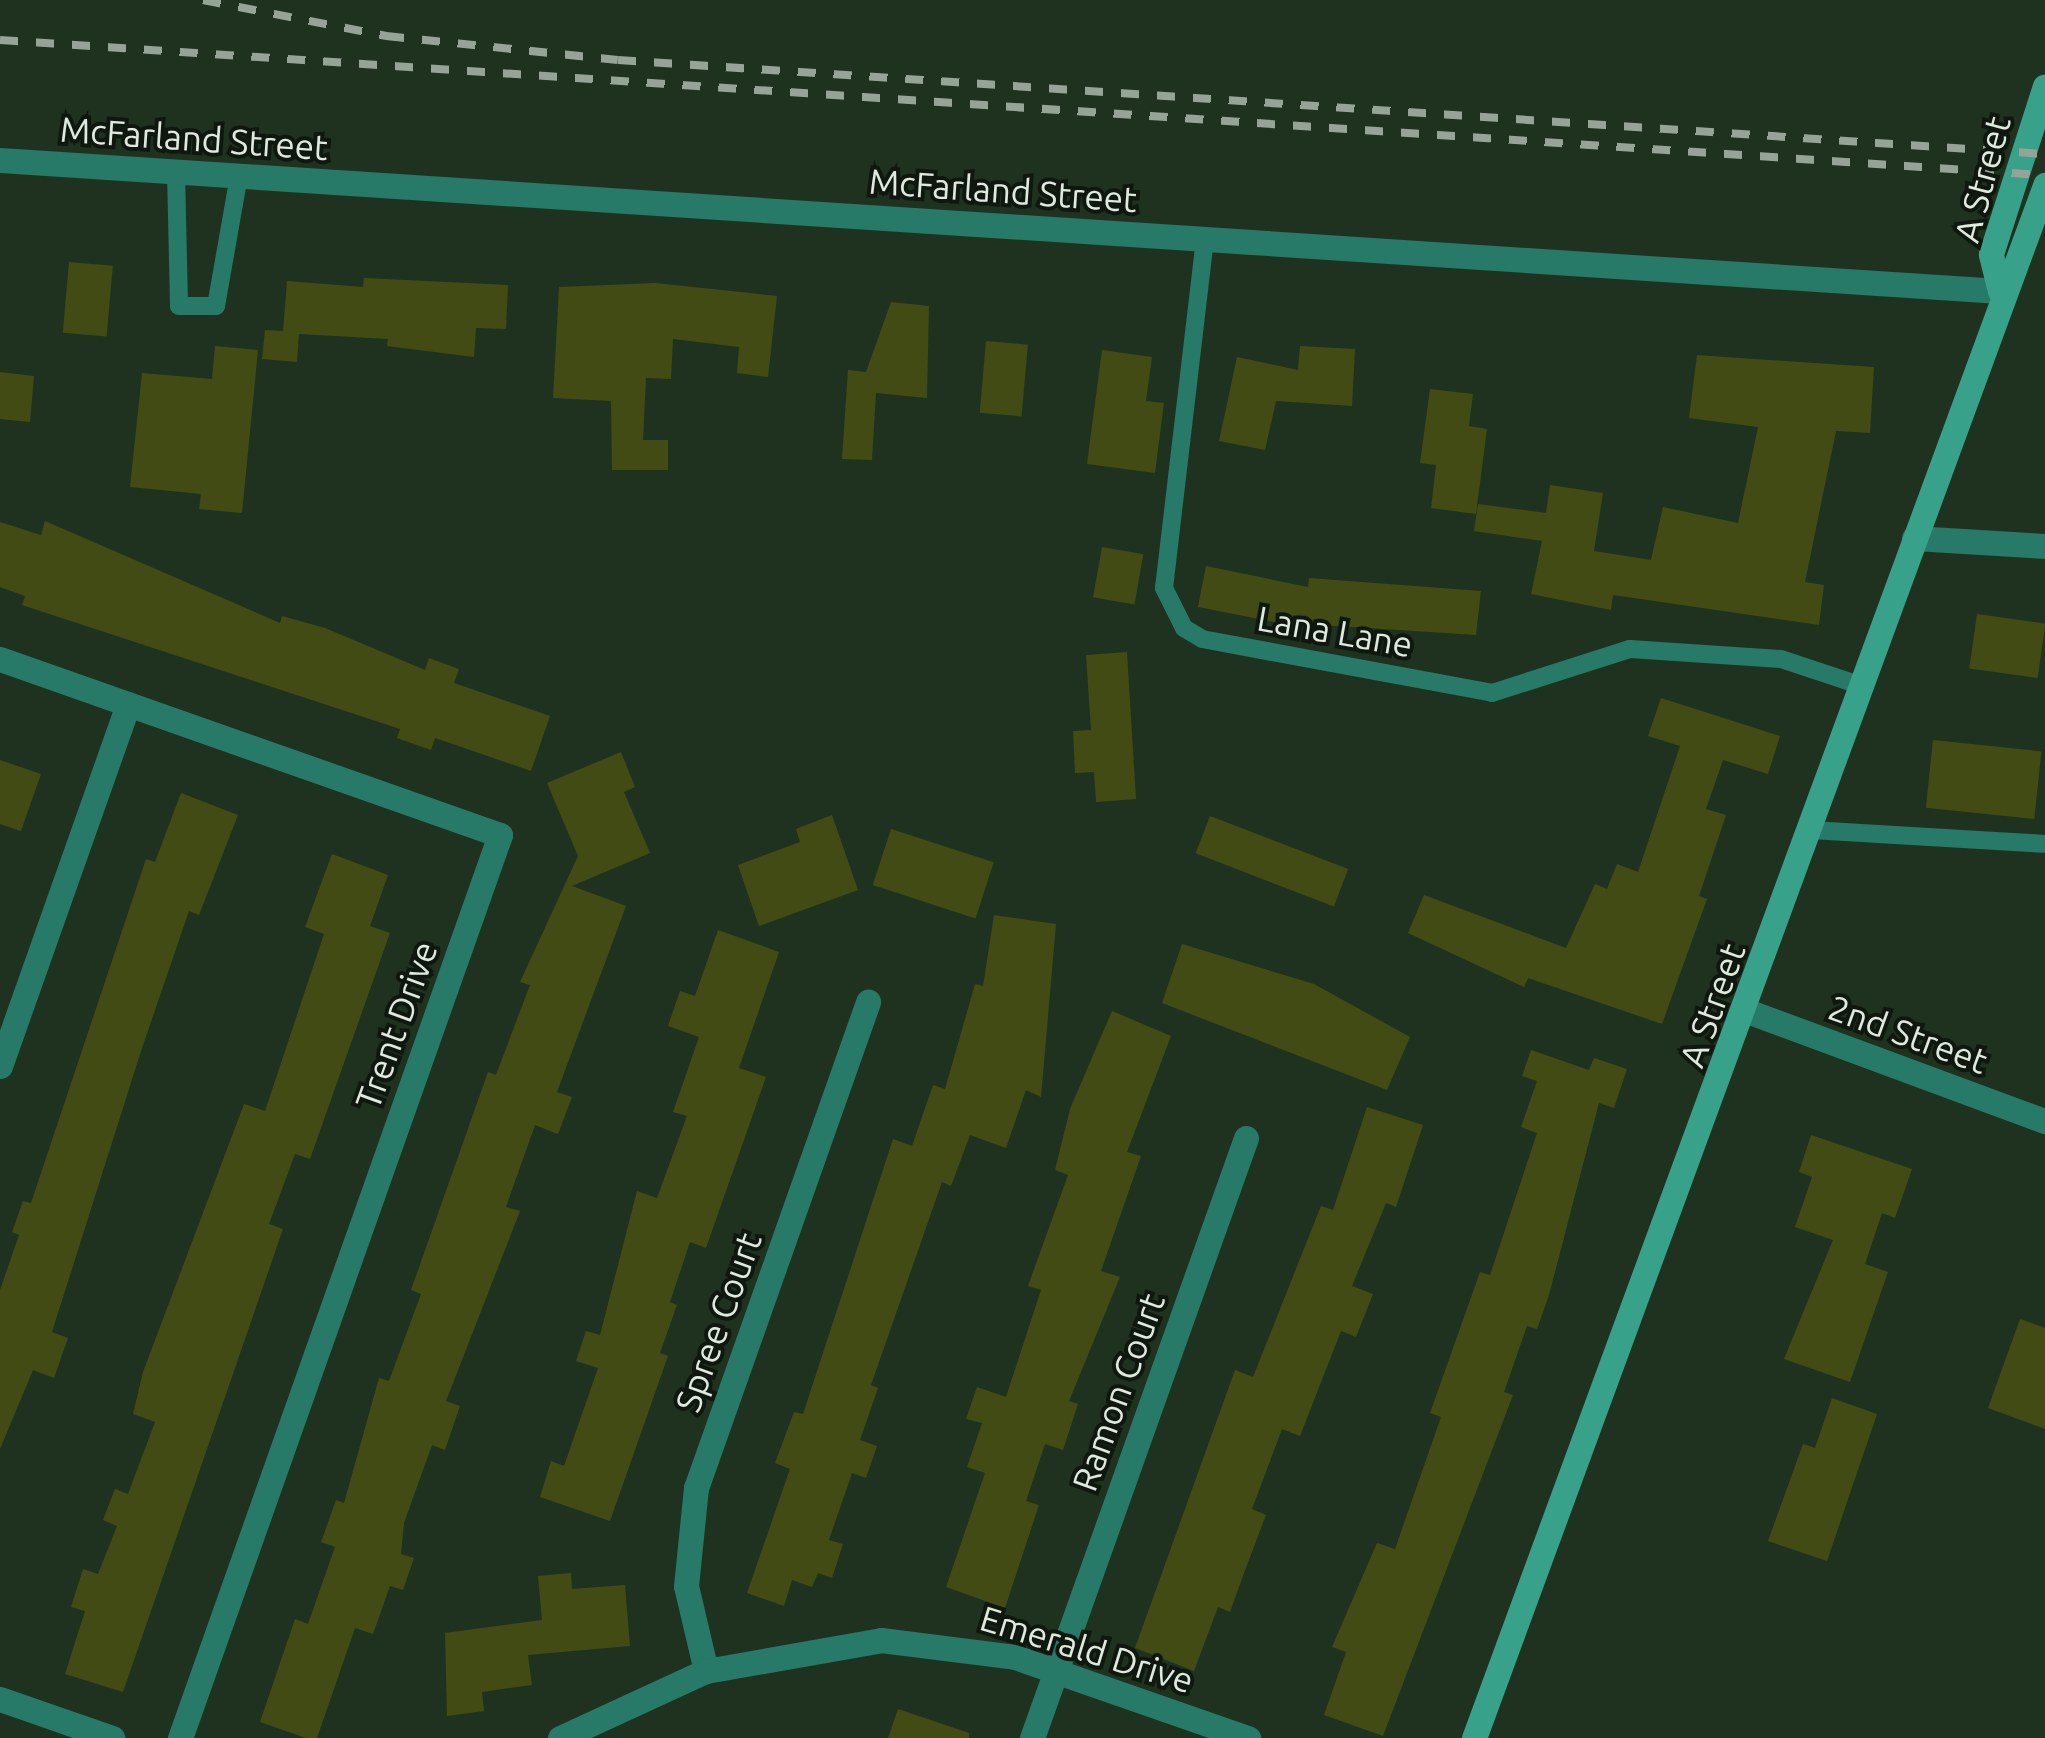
<!DOCTYPE html>
<style>
body{margin:0}
#map{position:relative;width:2045px;height:1738px;overflow:hidden;background:#1f3220;font-family:Ubuntu,sans-serif}
div>[style]{position:absolute}
[style*='--x']{left:calc(var(--x)*1px);top:calc(var(--y)*1px);width:calc(var(--w)*1px);rotate:calc(var(--a)*1deg)}
.building>*{inset:0;background:#434b14;transform-origin:0 0}
.lane>*{height:18px;margin:-9px;padding:0 9px;transform-origin:9px;border-radius:9px;background:#267a67}
.street>*{height:25px;margin:-12.5px;padding:0 12.5px;transform-origin:12.5px;border-radius:12.5px;background:#267a67}
.secondary>*{height:25px;margin:-12.5px;padding:0 12.5px;transform-origin:12.5px;border-radius:12.5px;background:#37a189}
.rail>*{height:8px;margin-top:-4px;transform-origin:0;background:repeating-linear-gradient(90deg,#95a496 0 18px,transparent 0 36px)}
span{translate:-50% -50%;white-space:nowrap;text-align:center;line-height:1.15;-webkit-text-stroke:8px #0f170f;paint-order:stroke}
.street-label{font-size:35px;color:#deeade}
</style>
<div id="map">
<div class="building">
<i style="left:69px;top:262px;width:44px;height:71px;rotate:5deg"></i>
<i style="clip-path:polygon(364px 278px,508px 285px,506px 329px,476px 328px,474px 357px,387px 346px,388px 339px,299px 334px,297px 362px,262px 359px,265px 330px,283px 331px,287px 281px,363px 287px)"></i>
<i style="clip-path:polygon(655px 283px,777px 296px,768px 377px,737px 373px,739px 347px,673px 339px,671px 379px,646px 378px,643px 440px,668px 440px,668px 470px,612px 470px,611px 401px,553px 398px,559px 287px)"></i>
<i style="clip-path:polygon(891px 302px,929px 306px,927px 398px,876px 393px,872px 460px,842px 459px,848px 370px,866px 372px)"></i>
<i style="left:986px;top:341px;width:42px;height:72px;rotate:5deg"></i>
<i style="clip-path:polygon(215px 346px,258px 350px,242px 513px,199px 509px,201px 494px,130px 487px,142px 373px,212px 379px)"></i>
<i style="clip-path:polygon(1300px 346px,1355px 349px,1352px 406px,1276px 401px,1265px 450px,1219px 441px,1237px 357px,1298px 370px)"></i>
<i style="clip-path:polygon(1102px 350px,1152px 357px,1146px 401px,1164px 403px,1155px 473px,1087px 464px)"></i>
<i style="clip-path:polygon(1697px 355px,1874px 367px,1870px 433px,1836px 431px,1805px 582px,1824px 585px,1819px 625px,1613px 595px,1611px 610px,1531px 594px,1542px 541px,1474px 531px,1478px 504px,1546px 513px,1550px 485px,1603px 493px,1594px 551px,1651px 560px,1663px 507px,1738px 523px,1758px 427px,1689px 418px)"></i>
<i style="clip-path:polygon(0 372px,34px 376px,30px 422px,0 419px)"></i>
<i style="clip-path:polygon(1430px 389px,1473px 394px,1469px 426px,1487px 429px,1476px 514px,1431px 508px,1436px 465px,1420px 463px)"></i>
<i style="clip-path:polygon(45px 521px,280px 623px,282px 616px,325px 628px,425px 670px,429px 658px,459px 669px,454px 683px,550px 716px,531px 771px,435px 738px,431px 750px,397px 738px,400px 729px,22px 605px,25px 596px,0 587px,0 522px,41px 535px)"></i>
<i style="left:1102px;top:547px;width:42px;height:51px;rotate:10deg"></i>
<i style="clip-path:polygon(1206px 566px,1308px 587px,1309px 578px,1481px 591px,1476px 635px,1274px 622px,1198px 607px)"></i>
<i style="left:1977px;top:614px;width:69px;height:55px;rotate:8deg"></i>
<i style="clip-path:polygon(1127px 652px,1136px 799px,1096px 802px,1094px 772px,1075px 773px,1073px 731px,1091px 730px,1086px 655px)"></i>
<i style="clip-path:polygon(1661px 698px,1780px 736px,1768px 774px,1723px 760px,1706px 809px,1726px 815px,1699px 896px,1707px 899px,1662px 1024px,1528px 978px,1524px 987px,1408px 933px,1424px 895px,1566px 948px,1595px 884px,1607px 889px,1617px 864px,1638px 872px,1680px 746px,1648px 736px)"></i>
<i style="left:1933px;top:740px;width:109px;height:68px;rotate:6deg"></i>
<i style="clip-path:polygon(621px 752px,635px 787px,624px 792px,650px 853px,572px 886px,626px 906px,557px 1092px,572px 1097px,558px 1134px,535px 1125px,506px 1207px,520px 1211px,446px 1401px,460px 1406px,445px 1450px,432px 1445px,404px 1523px,401px 1554px,414px 1558px,403px 1590px,390px 1586px,373px 1634px,355px 1628px,317px 1738px,306px 1738px,260px 1722px,295px 1619px,308px 1624px,335px 1547px,321px 1542px,336px 1500px,344px 1503px,379px 1378px,389px 1381px,421px 1294px,411px 1290px,488px 1072px,496px 1075px,530px 985px,520px 982px,578px 856px,547px 783px)"></i>
<i style="clip-path:polygon(0 760px,41px 774px,21px 831px,0 824px)"></i>
<i style="clip-path:polygon(181px 793px,238px 815px,199px 915px,189px 911px,141px 1051px,52px 1332px,68px 1338px,54px 1378px,33px 1370px,0 1449px,0 1290px,19px 1235px,12px 1232px,23px 1201px,31px 1203px,146px 859px,155px 862px)"></i>
<i style="clip-path:polygon(832px 815px,858px 890px,759px 926px,738px 865px,800px 842px,796px 829px)"></i>
<i style="left:1210px;top:816px;width:148px;height:40px;rotate:21deg"></i>
<i style="left:891px;top:829px;width:108px;height:59px;rotate:18deg"></i>
<i style="clip-path:polygon(332px 854px,388px 875px,370px 926px,390px 933px,310px 1159px,295px 1154px,269px 1224px,283px 1229px,123px 1692px,65px 1674px,85px 1611px,71px 1607px,83px 1569px,98px 1574px,117px 1526px,103px 1520px,115px 1489px,128px 1494px,155px 1422px,133px 1414px,143px 1372px,244px 1104px,265px 1111px,324px 934px,305px 927px)"></i>
<i style="clip-path:polygon(994px 915px,1056px 924px,1041px 1097px,1026px 1090px,1006px 1148px,970px 1135px,951px 1186px,942px 1182px,871px 1385px,878px 1388px,860px 1440px,877px 1446px,866px 1478px,852px 1473px,829px 1540px,843px 1544px,832px 1578px,818px 1573px,812px 1587px,792px 1580px,784px 1606px,747px 1593px,790px 1469px,775px 1463px,794px 1412px,803px 1414px,893px 1139px,912px 1146px,933px 1085px,945px 1089px,975px 984px,983px 986px)"></i>
<i style="clip-path:polygon(718px 930px,779px 952px,739px 1068px,766px 1077px,706px 1248px,690px 1242px,670px 1302px,677px 1305px,660px 1353px,668px 1356px,610px 1521px,540px 1497px,551px 1461px,564px 1466px,598px 1368px,576px 1361px,586px 1331px,600px 1335px,637px 1191px,657px 1198px,687px 1116px,673px 1112px,699px 1037px,668px 1026px,680px 991px,695px 996px)"></i>
<i style="clip-path:polygon(1182px 944px,1314px 984px,1410px 1037px,1387px 1090px,1162px 1003px)"></i>
<i style="clip-path:polygon(1112px 1011px,1171px 1036px,1127px 1152px,1141px 1156px,1101px 1271px,1120px 1277px,1069px 1401px,1078px 1404px,1063px 1450px,1045px 1444px,1026px 1501px,1039px 1505px,1005px 1608px,946px 1587px,985px 1473px,967px 1467px,982px 1423px,966px 1419px,977px 1387px,1006px 1397px,1041px 1290px,1028px 1286px,1068px 1175px,1055px 1170px,1070px 1109px)"></i>
<i style="clip-path:polygon(1531px 1050px,1589px 1070px,1594px 1058px,1627px 1069px,1614px 1108px,1599px 1103px,1549px 1295px,1537px 1329px,1527px 1326px,1504px 1392px,1513px 1395px,1383px 1736px,1324px 1715px,1346px 1652px,1332px 1647px,1377px 1543px,1395px 1549px,1441px 1417px,1430px 1413px,1480px 1272px,1490px 1275px,1537px 1133px,1521px 1127px,1537px 1081px,1522px 1076px)"></i>
<i style="clip-path:polygon(1367px 1107px,1423px 1125px,1396px 1207px,1386px 1203px,1352px 1286px,1373px 1294px,1356px 1337px,1341px 1331px,1300px 1436px,1282px 1429px,1252px 1509px,1266px 1515px,1244px 1573px,1230px 1612px,1218px 1607px,1194px 1671px,1135px 1648px,1235px 1370px,1253px 1377px,1321px 1206px,1333px 1210px)"></i>
<i style="clip-path:polygon(1811px 1135px,1912px 1169px,1895px 1218px,1882px 1213px,1865px 1264px,1888px 1272px,1850px 1382px,1784px 1359px,1833px 1240px,1795px 1227px,1812px 1177px,1799px 1172px)"></i>
<i style="clip-path:polygon(2020px 1319px,2045px 1328px,2045px 1429px,1988px 1408px)"></i>
<i style="clip-path:polygon(1832px 1398px,1877px 1414px,1827px 1561px,1768px 1541px,1803px 1444px,1815px 1448px)"></i>
<i style="clip-path:polygon(571px 1573px,572px 1589px,625px 1585px,630px 1646px,528px 1655px,532px 1685px,482px 1692px,484px 1711px,447px 1716px,445px 1633px,542px 1620px,538px 1576px)"></i>
<i style="clip-path:polygon(898px 1709px,969px 1733px,969px 1738px,888px 1738px)"></i>
</div>
<div class="lane">
<i style="--x:176;--y:172;--w:134;--a:88.7"></i>
<i style="--x:179;--y:306;--w:37;--a:0"></i>
<i style="--x:216;--y:306;--w:132;--a:-80"></i>
<i style="--x:1205;--y:239;--w:351;--a:96.7"></i>
<i style="--x:1164;--y:588;--w:45;--a:63.4"></i>
<i style="--x:1184;--y:628;--w:21;--a:31"></i>
<i style="--x:1202;--y:639;--w:295;--a:10.5"></i>
<i style="--x:1492;--y:693;--w:145;--a:-17.7"></i>
<i style="--x:1630;--y:649;--w:151;--a:3.8"></i>
<i style="--x:1781;--y:659;--w:85;--a:18.4"></i>
<i style="--x:1811;--y:830;--w:234;--a:3.4"></i>
</div>
<div class="street">
<i style="--x:0;--y:160;--w:2004;--a:3.75"></i>
<i style="--x:1914;--y:538;--w:131;--a:3.5"></i>
<i style="--x:0;--y:659;--w:530;--a:19.39"></i>
<i style="--x:500;--y:835;--w:958;--a:109.51"></i>
<i style="--x:1747;--y:1011;--w:318;--a:20.3"></i>
<i style="--x:0;--y:1066;--w:384;--a:-70.5"></i>
<i style="--x:706;--y:1671;--w:87;--a:-103.2"></i>
<i style="--x:686;--y:1586;--w:99;--a:-84.2"></i>
<i style="--x:696;--y:1488;--w:516;--a:-70.51"></i>
<i style="--x:0;--y:1699;--w:119;--a:19.2"></i>
<i style="--x:560;--y:1738;--w:161;--a:-24.7"></i>
<i style="--x:706;--y:1671;--w:178;--a:-10"></i>
<i style="--x:881;--y:1640;--w:135;--a:7.2"></i>
<i style="--x:1015;--y:1657;--w:247;--a:19.2"></i>
<i style="--x:1032;--y:1738;--w:637;--a:-70.37"></i>
</div>
<div class="secondary">
<i style="--x:2000;--y:291;--w:38;--a:-104"></i>
<i style="--x:1991;--y:254;--w:176;--a:-72.2"></i>
<i style="--x:1474;--y:1738;--w:1655;--a:-69.81"></i>
</div>
<div class="rail">
<i style="--x:203;--y:0;--w:187;--a:11.1"></i>
<i style="--x:386;--y:36;--w:233;--a:5.9"></i>
<i style="--x:618;--y:60;--w:1430;--a:3.77"></i>
<i style="--x:0;--y:40;--w:2049;--a:3.78"></i>
</div>
<div class="street-label">
<span style="left:194px;top:138px;rotate:4deg">McFarland Street</span>
<span style="left:1982px;top:179px;rotate:-75deg">A Street</span>
<span style="left:1003px;top:190px;rotate:4deg">McFarland Street</span>
<span style="left:1335px;top:631px;rotate:10deg">Lana Lane</span>
<span style="left:1712px;top:1005px;rotate:-70deg">A Street</span>
<span style="left:396px;top:1025px;rotate:-70deg">Trent Drive</span>
<span style="left:1908px;top:1034px;rotate:20deg">2nd Street</span>
<span style="left:718px;top:1322px;rotate:-70deg">Spree Court</span>
<span style="left:1118px;top:1392px;rotate:-70deg">Ramon Court</span>
<span style="left:1087px;top:1649px;rotate:17deg">Emerald Drive</span>
</div>
</div>
